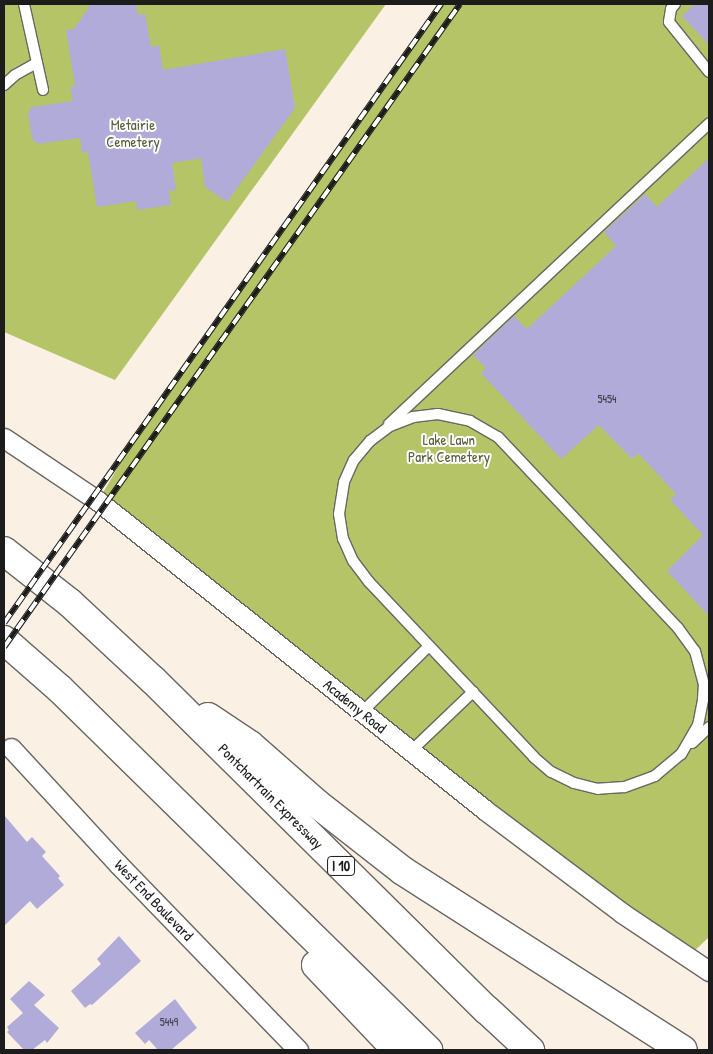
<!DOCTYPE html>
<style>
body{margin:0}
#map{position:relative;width:713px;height:1054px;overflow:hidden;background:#fbf0e4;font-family:"Patrick Hand",sans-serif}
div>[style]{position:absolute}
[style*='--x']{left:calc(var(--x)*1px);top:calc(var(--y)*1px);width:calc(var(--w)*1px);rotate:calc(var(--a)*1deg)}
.green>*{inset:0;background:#b5c467}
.building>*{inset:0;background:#b0abd8}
.roads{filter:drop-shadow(1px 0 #6a6662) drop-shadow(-1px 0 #6a6662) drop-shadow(0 1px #6a6662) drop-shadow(0 -1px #6a6662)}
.lane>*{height:10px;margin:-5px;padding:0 5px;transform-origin:5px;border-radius:5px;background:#fff}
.street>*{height:19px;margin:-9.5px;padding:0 9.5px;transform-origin:9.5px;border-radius:9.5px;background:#fff}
.highway>*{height:28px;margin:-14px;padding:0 14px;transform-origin:14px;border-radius:14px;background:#fff}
.rail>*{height:5.5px;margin-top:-2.75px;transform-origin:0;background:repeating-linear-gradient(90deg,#fff 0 11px,#1c1c1c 0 22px);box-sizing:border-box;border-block:1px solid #1c1c1c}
span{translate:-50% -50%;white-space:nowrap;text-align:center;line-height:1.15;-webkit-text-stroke:4px #fff;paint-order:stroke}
.number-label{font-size:12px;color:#41404b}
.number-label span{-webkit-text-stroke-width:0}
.shield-label span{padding:1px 4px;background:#fff;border:1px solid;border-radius:4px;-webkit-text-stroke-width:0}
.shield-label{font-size:14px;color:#1c1c1c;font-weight:700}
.park-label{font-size:15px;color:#595f3a}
.street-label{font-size:15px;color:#1c1c1c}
.frame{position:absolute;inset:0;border:5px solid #1c1c1c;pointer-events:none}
</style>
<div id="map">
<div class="green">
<i style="clip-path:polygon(4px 4px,386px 4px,115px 380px,4px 332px)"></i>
<i style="clip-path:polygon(441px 4px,709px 4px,709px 937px,688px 957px,98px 501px,130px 447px)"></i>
</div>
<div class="building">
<i style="clip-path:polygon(91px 4px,136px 4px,138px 15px,145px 14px,151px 47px,159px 45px,163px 70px,285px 49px,295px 108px,227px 202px,205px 187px,201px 158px,172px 163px,176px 190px,169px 191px,171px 205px,137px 210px,136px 201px,97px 207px,88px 152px,82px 153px,80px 138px,38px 144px,32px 139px,28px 113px,32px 107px,73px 101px,70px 87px,75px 86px,66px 30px,74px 29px)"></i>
<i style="clip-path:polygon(695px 4px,709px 4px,709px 45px,682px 16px)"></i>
<i style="clip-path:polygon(709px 158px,709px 616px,667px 571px,703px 535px,670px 500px,676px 494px,638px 453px,632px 459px,599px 425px,561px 459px,481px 373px,486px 368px,473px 355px,514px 316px,527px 329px,616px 246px,604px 232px,645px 194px,657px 207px)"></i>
<i style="clip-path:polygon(4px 815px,27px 842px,32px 837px,46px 852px,42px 856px,60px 876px,58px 878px,64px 885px,37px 909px,30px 901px,4px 926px)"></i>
<i style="clip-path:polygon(119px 936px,141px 961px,92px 1005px,90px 1004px,85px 1008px,71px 991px,101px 964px,97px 959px)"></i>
<i style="clip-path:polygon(29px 981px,45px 995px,34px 1005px,59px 1028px,47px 1043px,45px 1040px,32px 1050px,24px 1050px,7px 1032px,9px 1030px,7px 1027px,23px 1013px,10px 999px)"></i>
<i style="clip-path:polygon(175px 999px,197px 1028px,171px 1050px,158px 1050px,149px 1040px,145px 1044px,135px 1033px)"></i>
</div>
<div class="roads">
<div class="lane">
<i style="--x:24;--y:4;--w:88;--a:77.5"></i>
<i style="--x:675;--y:4;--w:6;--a:129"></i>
<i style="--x:671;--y:9;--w:13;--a:99"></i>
<i style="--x:669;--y:22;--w:64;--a:51.3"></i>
<i style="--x:4;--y:85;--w:15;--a:-42"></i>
<i style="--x:15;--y:75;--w:25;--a:-29"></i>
<i style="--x:438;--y:414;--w:33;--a:12"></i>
<i style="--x:470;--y:421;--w:32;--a:30"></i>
<i style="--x:498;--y:437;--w:262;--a:46.7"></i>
<i style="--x:678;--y:628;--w:29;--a:54"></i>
<i style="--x:695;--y:651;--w:34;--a:75"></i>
<i style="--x:704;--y:684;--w:16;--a:94"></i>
<i style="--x:703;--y:700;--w:25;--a:101"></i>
<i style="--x:698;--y:725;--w:34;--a:120"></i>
<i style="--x:681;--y:754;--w:34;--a:140"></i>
<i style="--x:655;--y:776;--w:33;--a:160"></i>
<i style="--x:624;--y:787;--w:26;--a:176"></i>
<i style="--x:598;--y:789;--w:25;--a:-166"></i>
<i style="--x:574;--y:783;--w:25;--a:-154"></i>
<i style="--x:551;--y:772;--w:23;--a:-139"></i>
<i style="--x:534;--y:757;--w:241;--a:-133.3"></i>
<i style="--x:369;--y:582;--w:26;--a:-127"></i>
<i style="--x:353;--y:561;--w:24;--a:-114"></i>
<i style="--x:343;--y:539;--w:25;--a:-99"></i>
<i style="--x:339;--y:514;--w:32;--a:-81"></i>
<i style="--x:344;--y:482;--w:24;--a:-66"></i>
<i style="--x:354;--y:460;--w:25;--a:-50"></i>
<i style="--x:370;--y:441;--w:25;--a:-37"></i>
<i style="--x:390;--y:426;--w:25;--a:-21"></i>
<i style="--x:413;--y:417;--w:25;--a:-7"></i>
<i style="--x:389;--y:424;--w:439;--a:-43.2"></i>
<i style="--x:362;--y:712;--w:94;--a:-44.6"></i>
<i style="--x:692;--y:743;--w:23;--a:-43"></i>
<i style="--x:411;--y:751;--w:86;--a:-43.6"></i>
</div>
<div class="street">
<i style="--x:4;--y:438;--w:113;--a:33.8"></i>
<i style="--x:98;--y:501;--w:495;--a:38.6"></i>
<i style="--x:485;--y:810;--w:171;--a:36.9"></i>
<i style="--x:622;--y:913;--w:105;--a:33.7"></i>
<i style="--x:11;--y:748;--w:158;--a:47.3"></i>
<i style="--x:118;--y:864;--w:259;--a:45.9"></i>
</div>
<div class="highway">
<i style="--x:4;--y:551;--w:84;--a:38.2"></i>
<i style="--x:70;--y:603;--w:113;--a:42.9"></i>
<i style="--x:153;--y:680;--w:470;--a:44.7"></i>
<i style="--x:487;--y:1010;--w:59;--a:42.9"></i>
<i style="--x:4;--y:640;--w:74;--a:41.2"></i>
<i style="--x:60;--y:689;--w:516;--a:44.45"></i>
<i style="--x:208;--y:717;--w:50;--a:33.7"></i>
<i style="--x:250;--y:745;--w:88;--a:41.3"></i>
<i style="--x:316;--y:803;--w:110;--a:38"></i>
<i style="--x:403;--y:871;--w:332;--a:32.6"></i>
<i style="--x:316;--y:965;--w:117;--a:46.4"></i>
</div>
</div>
<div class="rail">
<i style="--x:4;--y:623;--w:758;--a:-54.78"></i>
<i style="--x:4;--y:647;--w:788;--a:-54.66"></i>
</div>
<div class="number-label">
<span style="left:607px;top:399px">5454</span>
<span style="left:169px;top:1022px">5449</span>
</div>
<div class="shield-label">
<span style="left:341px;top:866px">I 10</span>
</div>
<div class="park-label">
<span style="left:133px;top:133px">Metairie<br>Cemetery</span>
<span style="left:449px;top:448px">Lake Lawn<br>Park Cemetery</span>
</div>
<div class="street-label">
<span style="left:355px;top:706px;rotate:39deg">Academy Road</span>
<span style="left:271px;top:796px;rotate:45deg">Pontchartrain Expressway</span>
<span style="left:154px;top:900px;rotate:46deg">West End Boulevard</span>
</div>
<div class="frame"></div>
</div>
